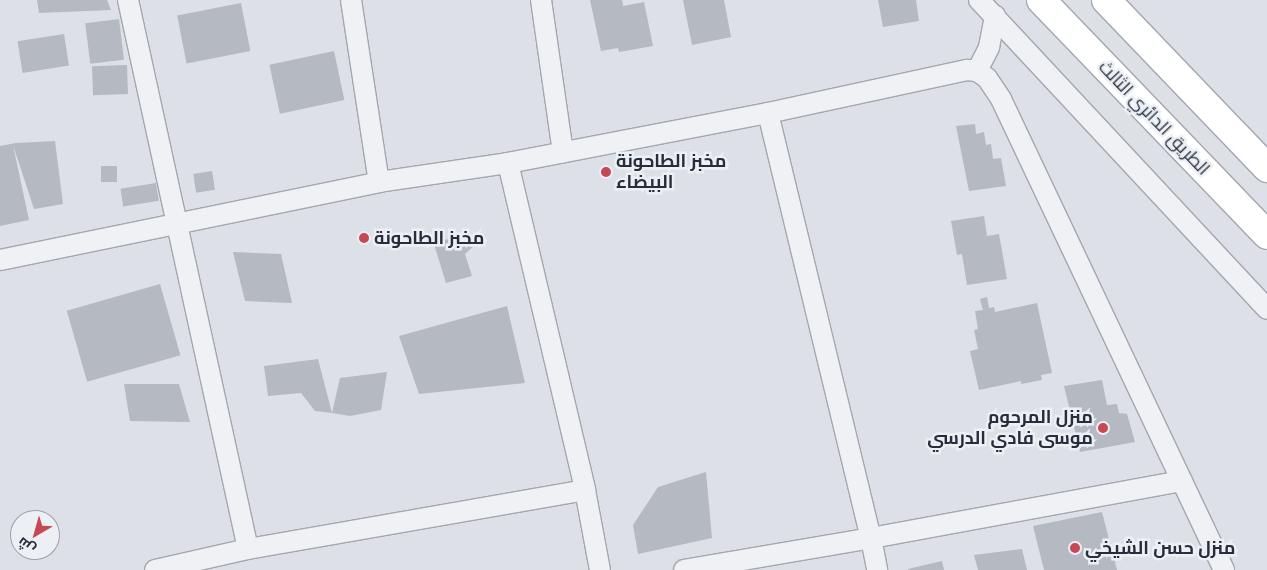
<!DOCTYPE html>
<meta charset="utf-8">
<style>
body{margin:0}
#map{position:relative;width:1267px;height:570px;overflow:hidden;background:#dde0e6;font-family:Roboto,Cairo,sans-serif}
div>[style]{position:absolute}
[style*='--x']{left:calc(var(--x)*1px);top:calc(var(--y)*1px);width:calc(var(--w)*1px);rotate:calc(var(--a)*1deg)}
.building>*{inset:0;background:#b4b9c2;transform-origin:0 0}
.roads{filter:drop-shadow(1px 0 #a3a7af) drop-shadow(-1px 0 #a3a7af) drop-shadow(0 1px #a3a7af) drop-shadow(0 -1px #a3a7af)}
.minor>*{height:20px;margin:-10px;padding:0 10px;transform-origin:10px;border-radius:10px;background:#eff1f4}
.trunk>*{height:28px;margin:-14px;padding:0 14px;transform-origin:14px;border-radius:14px;background:#fff}
.dots>*{width:14px;height:14px;translate:-50% -50%;box-sizing:border-box;border:2px solid #eceff4;border-radius:50%}
span{translate:-50% -50%;white-space:nowrap;text-align:center;line-height:1.15;-webkit-text-stroke:5px #eceff4;paint-order:stroke}
.street-label{font-size:18px;color:#272d3b}
.poi-label{font-size:18px;color:#272d3b;font-weight:700}
.left{translate:0 -50%;text-align:left}
.right{translate:-100% -50%;text-align:right}
.north{position:absolute;left:10px;top:510px;width:50px;height:50px;box-sizing:border-box;background:#eceff4;border:1px solid #9da1aa;border-radius:50%;rotate:218deg;font-size:14px;font-weight:700;line-height:20px;text-align:center;color:#272d3b}
.north::after{content:'';display:block;margin:auto;width:18px;height:22px;background:#c54853;clip-path:polygon(50% 0,100% 100%,50% 72%,0 100%)}
</style>
<div id="map">
<div class="building">
<i style="clip-path:polygon(37px 0,107px 0,111px 10px,39px 13px)"></i>
<i style="clip-path:polygon(590px 0,622px 0,623px 6px,644px 2px,653px 46px,619px 52px,618px 48px,601px 51px)"></i>
<i style="clip-path:polygon(683px 0,724px 0,731px 37px,692px 45px)"></i>
<i style="clip-path:polygon(878px 0,916px 0,919px 21px,883px 27px)"></i>
<i style="left:241px;top:3px;width:49px;height:65px;rotate:79deg"></i>
<i style="left:119px;top:19px;width:41px;height:34px;rotate:83deg"></i>
<i style="left:64px;top:34px;width:32px;height:47px;rotate:81deg"></i>
<i style="left:334px;top:51px;width:50px;height:66px;rotate:78deg"></i>
<i style="left:127px;top:65px;width:29px;height:35px;rotate:88deg"></i>
<i style="clip-path:polygon(975px 124px,976px 134px,984px 132px,986px 145px,991px 144px,993px 159px,1001px 158px,1006px 186px,969px 191px,956px 126px)"></i>
<i style="clip-path:polygon(55px 141px,63px 204px,34px 209px,13px 145px,29px 220px,0 226px,0 146px,16px 143px)"></i>
<i style="left:117px;top:166px;width:16px;height:16px;rotate:90deg"></i>
<i style="left:212px;top:171px;width:19px;height:19px;rotate:81deg"></i>
<i style="left:156px;top:183px;width:18px;height:36px;rotate:81deg"></i>
<i style="clip-path:polygon(984px 216px,987px 236px,999px 234px,1007px 279px,967px 285px,962px 254px,957px 255px,951px 221px)"></i>
<i style="clip-path:polygon(486px 235px,465px 254px,472px 276px,446px 283px,433px 241px)"></i>
<i style="clip-path:polygon(233px 252px,281px 254px,292px 303px,245px 301px)"></i>
<i style="left:160px;top:284px;width:74px;height:97px;rotate:74deg"></i>
<i style="clip-path:polygon(987px 297px,989px 308px,994px 307px,995px 312px,1037px 303px,1052px 373px,1041px 375px,1042px 380px,1021px 384px,1021px 381px,979px 390px,970px 351px,978px 349px,974px 330px,978px 329px,975px 311px,983px 310px,980px 299px)"></i>
<i style="clip-path:polygon(507px 306px,525px 383px,419px 394px,399px 336px)"></i>
<i style="clip-path:polygon(318px 359px,332px 413px,315px 411px,301px 393px,268px 396px,264px 366px)"></i>
<i style="clip-path:polygon(387px 372px,381px 410px,350px 416px,332px 413px,340px 378px)"></i>
<i style="clip-path:polygon(1102px 380px,1107px 405px,1117px 404px,1119px 413px,1127px 414px,1135px 442px,1080px 452px,1064px 386px)"></i>
<i style="clip-path:polygon(124px 384px,179px 384px,190px 422px,130px 421px)"></i>
<i style="clip-path:polygon(706px 472px,712px 538px,638px 554px,633px 525px,658px 487px)"></i>
<i style="clip-path:polygon(1102px 512px,1117px 570px,1044px 570px,1033px 526px)"></i>
<i style="clip-path:polygon(1022px 549px,1027px 570px,978px 570px,974px 555px)"></i>
<i style="clip-path:polygon(942px 561px,944px 570px,908px 570px,908px 569px)"></i>
</div>
<div class="roads">
<div class="minor">
<i style="--x:128;--y:0;--w:562;--a:77.67"></i>
<i style="--x:351;--y:0;--w:184;--a:81.3"></i>
<i style="--x:541;--y:0;--w:154;--a:81.8"></i>
<i style="--x:979;--y:0;--w:422;--a:47"></i>
<i style="--x:977;--y:71;--w:27;--a:-63"></i>
<i style="--x:989;--y:47;--w:32;--a:-79"></i>
<i style="--x:768;--y:113;--w:437;--a:76.4"></i>
<i style="--x:871;--y:538;--w:33;--a:79"></i>
<i style="--x:508;--y:163;--w:336;--a:76.7"></i>
<i style="--x:585;--y:490;--w:81;--a:79.4"></i>
<i style="--x:0;--y:260;--w:387;--a:-11.6"></i>
<i style="--x:379;--y:182;--w:130;--a:-8.4"></i>
<i style="--x:508;--y:163;--w:265;--a:-10.9"></i>
<i style="--x:768;--y:113;--w:204;--a:-12.2"></i>
<i style="--x:967;--y:70;--w:10;--a:6"></i>
<i style="--x:977;--y:71;--w:12;--a:35"></i>
<i style="--x:987;--y:78;--w:25;--a:56"></i>
<i style="--x:1001;--y:99;--w:521;--a:64.66"></i>
<i style="--x:155;--y:570;--w:95;--a:-12.7"></i>
<i style="--x:248;--y:549;--w:342;--a:-9.9"></i>
<i style="--x:684;--y:570;--w:190;--a:-9.7"></i>
<i style="--x:871;--y:538;--w:316;--a:-10.4"></i>
</div>
<div class="trunk">
<i style="--x:1041;--y:0;--w:326;--a:46.1"></i>
<i style="--x:1106;--y:0;--w:233;--a:46.2"></i>
</div>
</div>
<div class="dots">
<i style="left:606px;top:172px;background:#c54853"></i>
<i style="left:364px;top:238px;background:#c54853"></i>
<i style="left:1103px;top:428px;background:#c54853"></i>
<i style="left:1075px;top:548px;background:#c54853"></i>
</div>
<div class="street-label">
<span style="left:1154px;top:118px;rotate:46deg">الطريق الدائري الثالث</span>
</div>
<div class="poi-label">
<span class="left" style="left:616px;top:172px">مخبز الطاحونة<br>البيضاء</span>
<span class="left" style="left:374px;top:238px">مخبز الطاحونة</span>
<span class="right" style="left:1093px;top:428px">منزل المرحوم<br>موسى فادي الدرسي</span>
<span class="left" style="left:1085px;top:548px">منزل حسن الشيخي</span>
</div>
<div class="north">ش</div>
</div>
